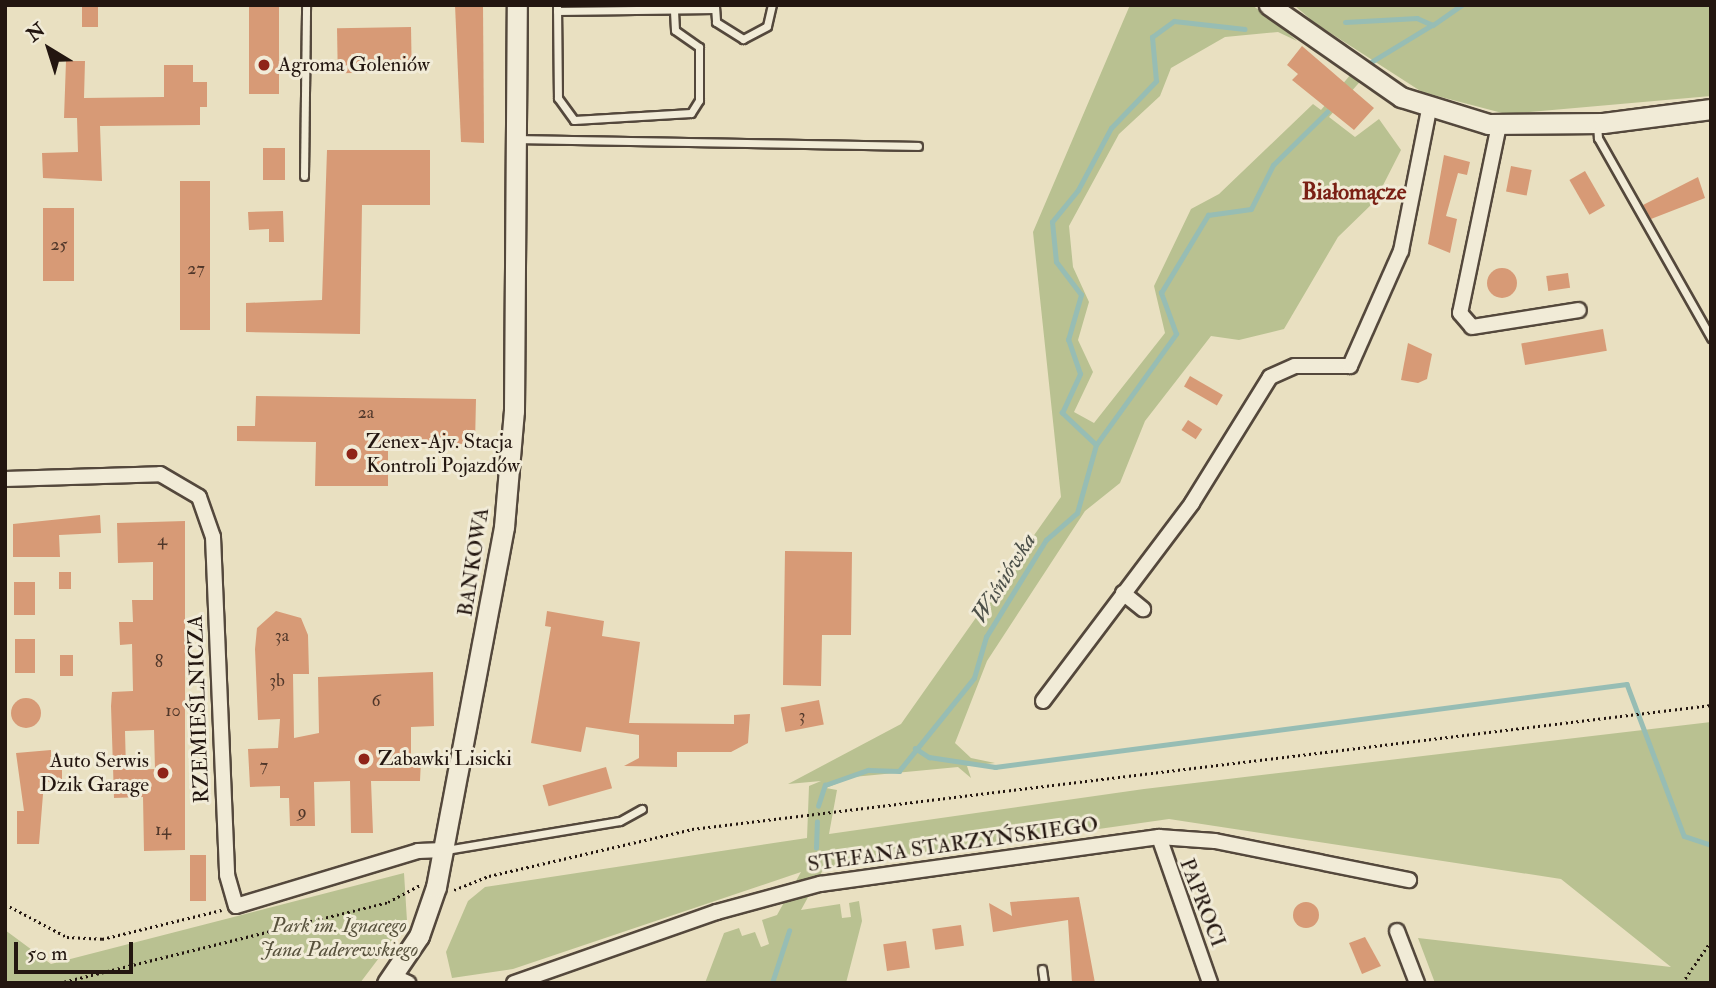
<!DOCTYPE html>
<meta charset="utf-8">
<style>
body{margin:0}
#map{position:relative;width:1716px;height:988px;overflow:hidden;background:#e9e0c1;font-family:"IM FELL Double Pica",serif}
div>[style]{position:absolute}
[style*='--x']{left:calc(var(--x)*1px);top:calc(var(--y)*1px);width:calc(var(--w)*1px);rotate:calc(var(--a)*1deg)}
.green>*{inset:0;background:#b9c191}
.stream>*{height:4.5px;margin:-2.25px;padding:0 2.25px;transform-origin:2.25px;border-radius:2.25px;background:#97bdb4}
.building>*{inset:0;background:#d79a76;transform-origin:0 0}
.round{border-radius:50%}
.path>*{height:2.5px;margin-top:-1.25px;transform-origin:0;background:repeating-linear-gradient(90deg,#231610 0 2px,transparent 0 5.5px)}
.roads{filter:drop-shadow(2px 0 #54483c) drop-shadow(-2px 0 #54483c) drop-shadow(0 2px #54483c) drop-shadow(0 -2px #54483c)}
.lane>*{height:7px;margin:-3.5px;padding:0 3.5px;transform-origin:3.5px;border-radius:3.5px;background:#f1ebd7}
.street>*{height:14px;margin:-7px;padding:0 7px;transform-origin:7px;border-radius:7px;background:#f1ebd7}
.secondary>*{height:19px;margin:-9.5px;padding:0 9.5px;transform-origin:9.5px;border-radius:9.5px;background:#f1ebd7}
.dots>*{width:19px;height:19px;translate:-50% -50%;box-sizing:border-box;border:4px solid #f1ebd7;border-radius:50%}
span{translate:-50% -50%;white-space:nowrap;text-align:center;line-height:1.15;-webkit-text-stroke:6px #f1ebd7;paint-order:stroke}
.number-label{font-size:18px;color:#50372a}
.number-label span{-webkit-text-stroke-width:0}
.poi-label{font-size:21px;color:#231610}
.left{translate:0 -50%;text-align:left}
.right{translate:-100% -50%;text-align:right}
.street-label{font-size:21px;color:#231610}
.park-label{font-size:21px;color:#58523d;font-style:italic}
.neighbourhood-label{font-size:23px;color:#7a1f14;font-weight:700}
.water-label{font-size:23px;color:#4c5049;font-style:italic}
.frame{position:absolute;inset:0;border:7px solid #231610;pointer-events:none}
.north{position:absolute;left:14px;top:14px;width:70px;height:70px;-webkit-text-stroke:5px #f1ebd7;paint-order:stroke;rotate:322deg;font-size:19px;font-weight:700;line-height:28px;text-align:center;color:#231610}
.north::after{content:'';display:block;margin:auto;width:24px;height:32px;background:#231610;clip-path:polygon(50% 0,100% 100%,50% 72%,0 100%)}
.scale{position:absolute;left:14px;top:942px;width:119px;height:32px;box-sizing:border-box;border:4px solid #231610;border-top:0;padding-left:9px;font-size:21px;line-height:24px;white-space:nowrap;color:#231610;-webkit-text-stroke:5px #f1ebd7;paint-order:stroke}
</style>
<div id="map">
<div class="green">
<i style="clip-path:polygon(1130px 5px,1252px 5px,1275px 22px,1309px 18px,1294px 5px,1711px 5px,1711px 96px,1506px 114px,1422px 92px,1318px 25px,1282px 28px,1297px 41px,1278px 32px,1225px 37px,1171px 68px,1160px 96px,1119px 134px,1069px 226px,1073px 267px,1089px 302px,1078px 340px,1093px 372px,1074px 412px,1094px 423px,1165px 333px,1154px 286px,1191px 209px,1219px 194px,1313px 104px,1321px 110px,1361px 62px,1371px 69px,1329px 117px,1355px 137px,1379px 119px,1401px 150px,1375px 201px,1338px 237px,1284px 329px,1239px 340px,1211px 336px,1145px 421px,1120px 483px,1085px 511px,987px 661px,955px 743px,971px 758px,995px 763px,967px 766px,971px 778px,958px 767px,853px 777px,826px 788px,837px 790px,829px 834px,1144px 789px,1711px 722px,1711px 983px,1435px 983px,1418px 938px,1671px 967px,1561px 879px,1169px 819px,824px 868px,801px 910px,840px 904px,842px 918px,851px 917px,849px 903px,859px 901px,862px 921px,846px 983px,705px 983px,724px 933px,739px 928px,742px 936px,755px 932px,761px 947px,769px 944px,762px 920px,777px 915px,801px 872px,513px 969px,452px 978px,446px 952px,468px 901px,485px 887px,807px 838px,809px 786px,821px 781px,788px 784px,901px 724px,1061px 497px,1033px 232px)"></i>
<i style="clip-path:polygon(404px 873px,407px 921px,360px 983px,5px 983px,5px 930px,51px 964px)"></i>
</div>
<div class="stream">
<i style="--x:1345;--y:22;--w:72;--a:-3.2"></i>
<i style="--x:1417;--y:18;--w:17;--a:24"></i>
<i style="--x:1433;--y:25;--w:35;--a:-35"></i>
<i style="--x:1368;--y:64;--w:75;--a:-31.4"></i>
<i style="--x:1096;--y:445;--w:137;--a:-54.2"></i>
<i style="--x:1176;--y:334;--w:44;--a:-110.1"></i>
<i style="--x:1161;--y:293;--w:91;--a:-58.9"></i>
<i style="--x:1208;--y:215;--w:43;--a:-7.9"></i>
<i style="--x:1251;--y:209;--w:49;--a:-63.4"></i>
<i style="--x:1273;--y:165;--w:76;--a:-44.5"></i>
<i style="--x:915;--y:748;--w:17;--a:33"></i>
<i style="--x:929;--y:757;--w:67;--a:8.6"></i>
<i style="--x:995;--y:767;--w:637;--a:-7.48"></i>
<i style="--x:1627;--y:684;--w:162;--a:69.4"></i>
<i style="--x:1684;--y:836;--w:28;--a:18"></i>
<i style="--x:818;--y:806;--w:22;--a:-72"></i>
<i style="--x:825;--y:785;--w:46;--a:-19.2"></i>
<i style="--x:868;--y:770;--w:31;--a:2"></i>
<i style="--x:899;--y:771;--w:119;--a:-51.1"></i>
<i style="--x:974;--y:678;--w:43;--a:-73.7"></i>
<i style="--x:986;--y:637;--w:114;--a:-58.3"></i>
<i style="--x:1046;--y:540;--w:41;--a:-41.1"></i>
<i style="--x:1077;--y:513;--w:71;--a:-74.4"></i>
<i style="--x:1096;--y:445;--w:47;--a:-136.7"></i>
<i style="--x:1062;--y:413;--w:43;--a:-65.2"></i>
<i style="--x:1080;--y:374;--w:36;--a:-109"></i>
<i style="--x:1068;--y:340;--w:47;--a:-73.9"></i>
<i style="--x:1081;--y:295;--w:41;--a:-127.1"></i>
<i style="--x:1056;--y:262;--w:40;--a:-95.7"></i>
<i style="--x:1052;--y:222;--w:41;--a:-50.9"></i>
<i style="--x:1078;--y:190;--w:70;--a:-62"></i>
<i style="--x:1111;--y:128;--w:65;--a:-46.2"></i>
<i style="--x:1156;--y:81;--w:44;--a:-95.2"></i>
<i style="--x:1152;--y:37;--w:27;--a:-36"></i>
<i style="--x:1174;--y:21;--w:71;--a:6.4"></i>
<i style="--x:816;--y:848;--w:26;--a:-88"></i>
<i style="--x:772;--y:983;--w:55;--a:-71.9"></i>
</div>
<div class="building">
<i style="left:249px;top:5px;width:30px;height:89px"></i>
<i style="clip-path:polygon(455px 5px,483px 5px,484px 143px,461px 142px)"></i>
<i style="left:98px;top:7px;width:20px;height:16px;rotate:90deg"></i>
<i style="left:411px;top:27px;width:45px;height:74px;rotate:89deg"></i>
<i style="clip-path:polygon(1302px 46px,1374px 108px,1354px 130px,1292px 80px,1298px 74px,1287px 65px)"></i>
<i style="clip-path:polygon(66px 61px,85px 61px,84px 98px,164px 97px,164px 65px,193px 65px,193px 82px,207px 82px,207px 107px,200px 107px,200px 125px,100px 126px,102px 181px,43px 178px,42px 153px,78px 152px,77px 118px,64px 118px)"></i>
<i style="left:263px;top:148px;width:22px;height:32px"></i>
<i style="clip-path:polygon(327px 150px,430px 150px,430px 205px,362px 205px,360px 334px,246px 332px,246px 303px,322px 300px)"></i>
<i style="clip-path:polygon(1444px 155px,1470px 162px,1467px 175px,1458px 173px,1446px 216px,1457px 219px,1450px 253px,1428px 244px)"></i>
<i style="left:1511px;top:166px;width:21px;height:26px;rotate:11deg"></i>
<i style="left:1585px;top:171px;width:40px;height:18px;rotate:60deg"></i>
<i style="clip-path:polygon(1698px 177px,1705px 198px,1651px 219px,1643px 205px)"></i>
<i style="left:180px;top:181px;width:30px;height:149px"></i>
<i style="left:43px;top:208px;width:31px;height:73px"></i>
<i style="clip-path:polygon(283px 211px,284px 242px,269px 242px,269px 229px,249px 230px,248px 212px)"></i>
<i class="round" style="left:1487px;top:268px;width:30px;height:30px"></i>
<i style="left:1568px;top:273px;width:15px;height:22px;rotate:82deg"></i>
<i style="left:1603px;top:329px;width:22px;height:83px;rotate:80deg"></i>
<i style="clip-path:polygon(1408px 343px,1432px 354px,1427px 379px,1418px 383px,1401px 380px)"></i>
<i style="left:1190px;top:376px;width:38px;height:12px;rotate:30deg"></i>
<i style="clip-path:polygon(256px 396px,476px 399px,475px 444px,388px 443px,388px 486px,315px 486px,316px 442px,237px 441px,237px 426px,255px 426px)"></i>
<i style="left:1188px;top:420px;width:17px;height:12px;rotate:33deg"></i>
<i style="clip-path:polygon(100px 515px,101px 533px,59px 535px,60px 557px,13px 557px,13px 524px)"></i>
<i style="clip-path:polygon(evenodd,185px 521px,185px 850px,144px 851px,143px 797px,114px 798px,111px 706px,112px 692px,133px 691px,132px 644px,120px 645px,119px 622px,133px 622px,132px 600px,153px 600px,153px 562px,118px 563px,117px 523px,185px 521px,154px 730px,155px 769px,126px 770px,125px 731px,154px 730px)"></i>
<i style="clip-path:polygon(785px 551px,852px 552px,851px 635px,822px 635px,821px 686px,783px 685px)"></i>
<i style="left:59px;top:572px;width:12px;height:17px"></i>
<i style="left:14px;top:582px;width:21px;height:33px"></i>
<i style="clip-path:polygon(276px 611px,301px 618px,308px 635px,309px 674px,293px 674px,294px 738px,319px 733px,318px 677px,433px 672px,434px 726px,411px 727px,411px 759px,421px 759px,420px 781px,371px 781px,373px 833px,351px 833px,350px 781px,314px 782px,315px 826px,290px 826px,289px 798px,280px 798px,280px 786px,250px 787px,248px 749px,278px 748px,280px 719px,258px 720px,255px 649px,257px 628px)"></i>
<i style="clip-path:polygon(547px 611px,604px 621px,602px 636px,640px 642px,629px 723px,734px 724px,734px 715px,750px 714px,748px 743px,731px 752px,677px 752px,677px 767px,624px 766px,639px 758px,639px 735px,586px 727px,581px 752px,531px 743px,551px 627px,545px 626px)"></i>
<i style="left:15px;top:639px;width:20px;height:34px"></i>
<i style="left:60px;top:655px;width:13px;height:21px"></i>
<i class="round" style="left:11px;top:698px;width:30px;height:30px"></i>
<i style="left:819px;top:700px;width:25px;height:39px;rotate:79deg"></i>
<i style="clip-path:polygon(51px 750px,51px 769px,62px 769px,62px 782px,44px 782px,39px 844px,17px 844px,17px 811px,24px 811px,16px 753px)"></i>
<i style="left:606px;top:767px;width:22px;height:66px;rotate:74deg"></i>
<i style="left:190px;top:855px;width:16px;height:46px"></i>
<i style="clip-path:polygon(1079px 897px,1095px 983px,1072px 983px,1068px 920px,993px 932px,989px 903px,1012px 916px,1010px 902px)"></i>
<i class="round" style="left:1293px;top:902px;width:26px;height:26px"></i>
<i style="left:961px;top:925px;width:21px;height:29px;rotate:82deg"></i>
<i style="clip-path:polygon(1365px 937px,1381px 966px,1362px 974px,1349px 943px)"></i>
<i style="left:906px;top:941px;width:27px;height:23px;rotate:82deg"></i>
</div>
<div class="path">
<i style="--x:454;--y:890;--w:38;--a:-22"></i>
<i style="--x:489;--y:876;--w:208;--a:-13"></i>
<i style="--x:692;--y:829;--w:1027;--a:-6.94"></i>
<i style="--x:5;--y:904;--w:70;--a:28"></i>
<i style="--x:67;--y:937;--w:35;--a:3"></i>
<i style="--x:102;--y:939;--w:123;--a:-13.6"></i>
<i style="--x:59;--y:983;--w:339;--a:-13.8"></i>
<i style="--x:388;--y:902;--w:36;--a:-28"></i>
<i style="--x:1682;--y:983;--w:51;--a:-55.4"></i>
</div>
<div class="roads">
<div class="lane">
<i style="--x:557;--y:5;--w:93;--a:89.4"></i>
<i style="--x:558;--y:98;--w:27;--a:54"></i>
<i style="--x:574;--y:120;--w:117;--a:-3.4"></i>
<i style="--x:691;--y:113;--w:15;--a:-58"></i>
<i style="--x:699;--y:100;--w:53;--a:-90"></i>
<i style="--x:699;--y:47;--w:29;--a:-145"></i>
<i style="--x:675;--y:30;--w:21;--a:-93"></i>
<i style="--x:715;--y:6;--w:16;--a:86"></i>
<i style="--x:716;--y:22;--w:32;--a:32"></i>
<i style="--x:743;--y:39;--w:27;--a:-28"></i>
<i style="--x:767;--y:26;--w:22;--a:-77"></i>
<i style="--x:557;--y:11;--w:158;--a:-0.7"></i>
<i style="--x:1597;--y:124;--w:14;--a:86"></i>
<i style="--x:1598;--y:138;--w:230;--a:60.5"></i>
<i style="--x:517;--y:139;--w:401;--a:1"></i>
<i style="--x:304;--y:176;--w:171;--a:-89.3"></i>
<i style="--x:446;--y:850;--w:176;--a:-9.5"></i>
<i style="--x:620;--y:821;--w:25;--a:-29"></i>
<i style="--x:1042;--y:969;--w:14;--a:82"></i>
</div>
<div class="street">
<i style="--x:1499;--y:125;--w:192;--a:101.7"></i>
<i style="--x:1460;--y:313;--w:18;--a:49"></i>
<i style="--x:1472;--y:327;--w:108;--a:-9"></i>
<i style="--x:5;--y:479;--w:155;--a:-1.8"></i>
<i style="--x:160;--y:474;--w:45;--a:30.5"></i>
<i style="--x:199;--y:497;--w:42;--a:70.7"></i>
<i style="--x:213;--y:537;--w:338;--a:87.6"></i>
<i style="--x:227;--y:875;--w:32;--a:74"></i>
<i style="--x:236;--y:906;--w:190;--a:-16.8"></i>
<i style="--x:418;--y:851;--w:26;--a:-2"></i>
<i style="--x:1123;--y:593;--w:26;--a:39"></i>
<i style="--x:1043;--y:701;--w:248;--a:-53"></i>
<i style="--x:1192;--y:503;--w:148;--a:-58.2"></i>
<i style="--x:1270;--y:377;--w:27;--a:-24"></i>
<i style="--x:1295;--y:366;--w:55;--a:0"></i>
<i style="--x:1350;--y:366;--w:126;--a:-66.1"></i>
<i style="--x:1401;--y:251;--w:145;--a:-78.8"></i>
<i style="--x:1159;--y:837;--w:155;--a:70.7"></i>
<i style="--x:1397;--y:931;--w:56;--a:69"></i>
<i style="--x:393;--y:976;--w:17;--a:25"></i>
<i style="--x:514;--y:983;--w:215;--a:-19.3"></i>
<i style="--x:717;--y:912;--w:107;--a:-15.2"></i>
<i style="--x:820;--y:884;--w:342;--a:-7.9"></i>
<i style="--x:1159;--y:837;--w:56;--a:4.1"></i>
<i style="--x:1215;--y:841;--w:198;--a:11.4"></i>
</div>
<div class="secondary">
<i style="--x:1269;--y:5;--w:161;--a:34.9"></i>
<i style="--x:1401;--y:97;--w:91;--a:17.2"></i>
<i style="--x:1488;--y:124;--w:115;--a:-0.5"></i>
<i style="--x:1603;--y:123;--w:109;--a:-7.4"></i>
<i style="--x:387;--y:983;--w:57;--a:-55.8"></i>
<i style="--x:419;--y:936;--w:52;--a:-70.9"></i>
<i style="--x:436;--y:887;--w:366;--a:-79.3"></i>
<i style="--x:504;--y:527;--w:116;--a:-85.1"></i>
<i style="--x:514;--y:411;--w:406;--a:-89.6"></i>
</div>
</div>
<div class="dots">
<i style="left:264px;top:65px;background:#8f2418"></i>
<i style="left:352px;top:454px;background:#8f2418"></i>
<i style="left:364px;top:759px;background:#8f2418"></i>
<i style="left:163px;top:773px;background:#8f2418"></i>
</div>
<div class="number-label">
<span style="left:59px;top:245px">25</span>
<span style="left:196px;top:269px">27</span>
<span style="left:366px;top:413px">2a</span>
<span style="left:162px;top:540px">4</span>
<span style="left:282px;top:636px">3a</span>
<span style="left:159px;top:662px">8</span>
<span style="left:277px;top:681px">3b</span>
<span style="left:376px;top:701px">6</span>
<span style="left:173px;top:711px">10</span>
<span style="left:802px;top:716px">3</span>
<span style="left:264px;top:766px">7</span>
<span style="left:302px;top:812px">9</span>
<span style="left:163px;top:830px">14</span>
</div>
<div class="poi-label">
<span class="left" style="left:278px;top:65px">Agroma Goleniów</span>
<span class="left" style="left:366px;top:454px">Zenex-Ajv. Stacja<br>Kontroli Pojazdów</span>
<span class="left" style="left:378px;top:759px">Zabawki Lisicki</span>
<span class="right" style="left:149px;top:773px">Auto Serwis<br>Dzik Garage</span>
</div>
<div class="street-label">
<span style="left:474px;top:562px;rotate:-81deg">BANKOWA</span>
<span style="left:199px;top:709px;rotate:-92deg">RZEMIEŚLNICZA</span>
<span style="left:953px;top:845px;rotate:-8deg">STEFANA STARZYŃSKIEGO</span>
<span style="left:1202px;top:903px;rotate:69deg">PAPROCI</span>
</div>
<div class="park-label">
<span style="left:339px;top:938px">Park im. Ignacego<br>Jana Paderewskiego</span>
</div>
<div class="neighbourhood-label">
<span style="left:1354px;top:192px">Białomącze</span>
</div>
<div class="water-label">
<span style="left:1004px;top:578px;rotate:-58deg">Wiśniówka</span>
</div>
<div class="frame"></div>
<div class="north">N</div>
<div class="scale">50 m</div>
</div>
